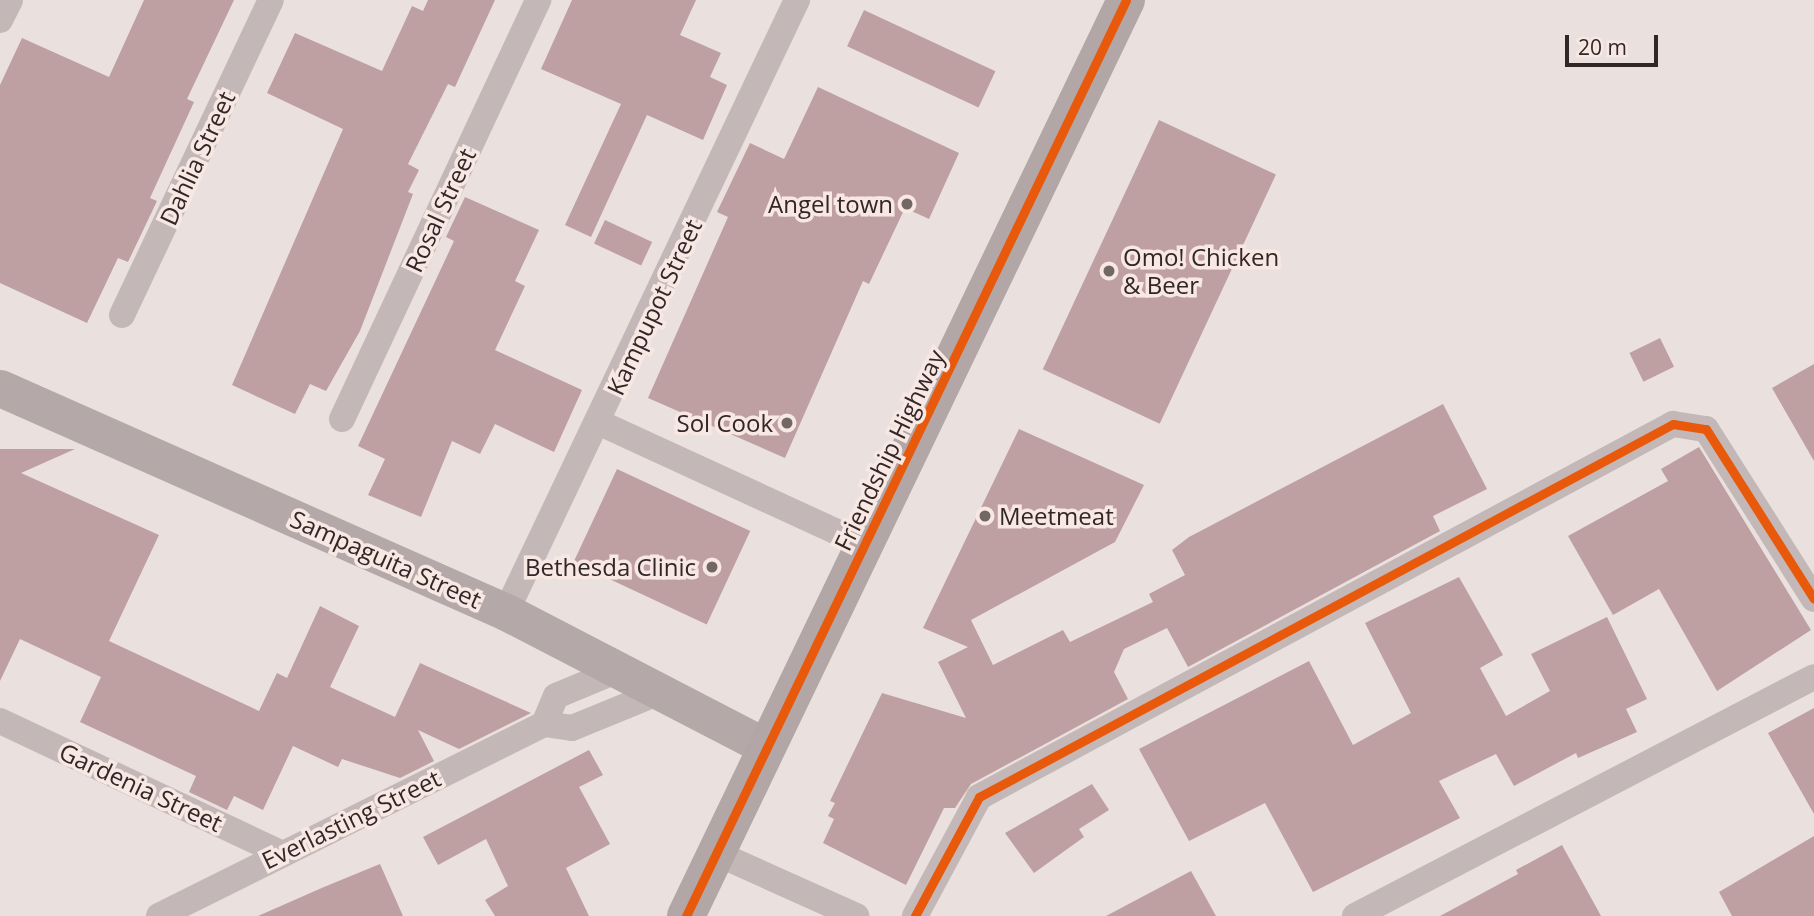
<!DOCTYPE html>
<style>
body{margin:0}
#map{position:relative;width:1814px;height:916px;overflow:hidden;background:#eae0de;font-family:"Open Sans",sans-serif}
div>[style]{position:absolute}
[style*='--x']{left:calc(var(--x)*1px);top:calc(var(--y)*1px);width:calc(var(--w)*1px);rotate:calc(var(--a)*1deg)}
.building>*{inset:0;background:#bea0a2;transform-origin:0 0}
.street>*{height:26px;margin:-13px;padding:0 13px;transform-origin:13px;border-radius:13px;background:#c3b8b7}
.secondary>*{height:37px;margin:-18.5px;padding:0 18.5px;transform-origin:18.5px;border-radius:18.5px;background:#b4a9a8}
.primary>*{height:38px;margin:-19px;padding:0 19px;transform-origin:19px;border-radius:19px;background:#b2a7a6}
.cycleway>*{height:9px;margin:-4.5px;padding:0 4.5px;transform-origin:4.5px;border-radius:4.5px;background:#e8590c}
.dots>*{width:19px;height:19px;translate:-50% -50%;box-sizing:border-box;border:4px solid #f8e8e4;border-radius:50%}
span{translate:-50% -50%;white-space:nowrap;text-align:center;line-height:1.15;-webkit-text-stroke:7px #f8e8e4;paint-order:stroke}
.street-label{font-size:24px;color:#332626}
.poi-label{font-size:24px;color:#332626}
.right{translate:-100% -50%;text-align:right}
.left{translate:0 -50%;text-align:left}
.scale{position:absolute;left:1565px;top:35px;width:93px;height:32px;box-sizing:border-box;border:4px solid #332626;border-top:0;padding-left:9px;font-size:21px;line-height:24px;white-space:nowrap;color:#332626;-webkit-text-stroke:5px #f8e8e4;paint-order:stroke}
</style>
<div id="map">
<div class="building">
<i style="clip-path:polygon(144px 0,234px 0,187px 99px,194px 102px,150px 198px,157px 201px,128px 262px,118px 258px,87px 323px,0 283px,0 85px,22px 38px,109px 77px)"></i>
<i style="clip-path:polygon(428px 0,495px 0,455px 87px,448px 84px,408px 164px,419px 170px,408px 192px,413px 194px,360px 331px,326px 391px,310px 384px,295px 414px,232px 385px,343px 129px,267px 93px,295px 33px,382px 71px,412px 6px,423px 11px)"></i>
<i style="clip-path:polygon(572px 0,696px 0,680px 35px,721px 53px,710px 77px,727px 85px,703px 140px,647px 115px,591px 237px,565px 225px,621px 104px,541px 69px)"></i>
<i style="left:864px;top:10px;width:145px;height:40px;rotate:25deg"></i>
<i style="clip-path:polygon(818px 87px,959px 153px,929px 219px,905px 208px,869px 284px,863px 281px,785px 458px,648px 398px,728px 217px,717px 212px,750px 143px,784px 159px)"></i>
<i style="left:1159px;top:120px;width:129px;height:275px;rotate:25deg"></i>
<i style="clip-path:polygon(465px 197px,539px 230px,515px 281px,525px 286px,495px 350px,582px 390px,554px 452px,495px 424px,480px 454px,452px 441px,421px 517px,368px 495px,385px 459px,358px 446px,454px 241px,446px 237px)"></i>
<i style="left:605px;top:220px;width:52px;height:26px;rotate:25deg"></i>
<i style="left:1660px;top:338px;width:32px;height:34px;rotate:64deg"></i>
<i style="clip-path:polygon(1814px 364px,1814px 461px,1772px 388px)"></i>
<i style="clip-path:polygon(1443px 404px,1487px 489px,1433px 516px,1440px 531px,1188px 667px,1167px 628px,1124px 649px,1114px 672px,1128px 699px,971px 784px,955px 808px,944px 808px,906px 885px,823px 843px,834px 819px,828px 816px,835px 803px,830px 801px,882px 693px,966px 718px,938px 662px,968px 647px,923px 628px,1019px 429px,1144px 485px,1115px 542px,971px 620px,993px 665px,1063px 630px,1070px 642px,1153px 602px,1149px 594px,1185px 575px,1172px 550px,1189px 537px)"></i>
<i style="clip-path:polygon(1699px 447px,1811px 630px,1717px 691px,1659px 589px,1613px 615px,1568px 536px,1668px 481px,1661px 469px)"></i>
<i style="clip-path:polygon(0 449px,75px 449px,21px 473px,159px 535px,109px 641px,259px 711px,277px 673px,287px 678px,320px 606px,359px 626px,330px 687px,395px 717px,420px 663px,531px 713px,459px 749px,418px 730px,434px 761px,400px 778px,342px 759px,338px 767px,293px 746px,263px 810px,234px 796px,227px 810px,189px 792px,196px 776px,80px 722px,101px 677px,20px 639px,0 681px)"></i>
<i style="left:617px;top:469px;width:147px;height:103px;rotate:25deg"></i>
<i style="clip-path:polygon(1459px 577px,1503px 655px,1480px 668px,1506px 716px,1550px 691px,1531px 654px,1607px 617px,1647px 699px,1626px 709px,1637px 732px,1578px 758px,1576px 753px,1514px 786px,1496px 754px,1439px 781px,1460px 818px,1313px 892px,1265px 803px,1189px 841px,1139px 749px,1309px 661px,1353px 745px,1411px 713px,1365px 623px)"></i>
<i style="clip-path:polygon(1814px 708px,1814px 814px,1768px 733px)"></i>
<i style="clip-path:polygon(589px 750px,603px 775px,579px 787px,610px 844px,566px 868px,589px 916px,495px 916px,485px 900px,508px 886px,486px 839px,438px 865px,423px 837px)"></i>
<i style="clip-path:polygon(1092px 784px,1109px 810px,1079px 829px,1084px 837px,1034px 873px,1005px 833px)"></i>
<i style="clip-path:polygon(1814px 836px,1814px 916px,1732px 916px,1719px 892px)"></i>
<i style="clip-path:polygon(1562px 845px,1601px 916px,1440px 916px,1518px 874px,1516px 870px)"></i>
<i style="clip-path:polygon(380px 864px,403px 916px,258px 916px,324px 887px)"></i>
<i style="clip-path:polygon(1191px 871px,1216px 916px,1106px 916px)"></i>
</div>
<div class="street">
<i style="--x:0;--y:20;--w:22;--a:-63"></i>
<i style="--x:122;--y:315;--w:348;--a:-64.7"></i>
<i style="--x:342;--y:419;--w:463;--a:-64.9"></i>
<i style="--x:600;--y:423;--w:292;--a:24.7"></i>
<i style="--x:506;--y:612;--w:678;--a:-64.57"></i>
<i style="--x:0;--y:721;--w:310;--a:25.2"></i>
<i style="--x:544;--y:724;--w:30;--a:-67"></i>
<i style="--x:556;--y:696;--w:70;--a:-22.6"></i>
<i style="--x:716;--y:853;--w:154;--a:24.2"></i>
<i style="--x:159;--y:916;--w:430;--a:-26.5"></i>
<i style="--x:544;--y:724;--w:28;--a:8"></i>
<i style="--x:572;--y:728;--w:97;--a:-22.3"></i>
<i style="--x:915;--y:916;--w:135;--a:-61.7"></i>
<i style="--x:979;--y:797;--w:788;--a:-28.26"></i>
<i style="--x:1673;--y:424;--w:33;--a:9"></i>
<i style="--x:1706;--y:429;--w:201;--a:57.6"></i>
<i style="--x:1355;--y:916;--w:517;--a:-27.51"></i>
</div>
<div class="secondary">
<i style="--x:0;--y:388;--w:553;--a:23.88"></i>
<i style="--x:506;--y:612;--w:291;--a:27.4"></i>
</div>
<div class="primary">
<i style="--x:686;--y:916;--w:1016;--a:-64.34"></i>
</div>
<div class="cycleway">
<i style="--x:686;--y:916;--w:1016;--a:-64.34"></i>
<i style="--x:915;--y:916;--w:135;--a:-61.7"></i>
<i style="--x:979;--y:797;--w:788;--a:-28.26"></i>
<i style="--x:1673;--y:424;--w:33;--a:9"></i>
<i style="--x:1706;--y:429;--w:201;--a:57.6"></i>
</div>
<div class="dots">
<i style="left:907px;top:204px;background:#736766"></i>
<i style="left:1109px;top:271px;background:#736766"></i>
<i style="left:787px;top:423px;background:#736766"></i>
<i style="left:985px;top:516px;background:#736766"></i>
<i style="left:712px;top:567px;background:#736766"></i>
</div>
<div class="street-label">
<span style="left:197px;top:158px;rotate:-65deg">Dahlia Street</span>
<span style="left:440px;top:210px;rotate:-65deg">Rosal Street</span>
<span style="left:654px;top:307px;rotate:-65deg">Kampupot Street</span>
<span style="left:889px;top:450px;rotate:-64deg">Friendship Highway</span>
<span style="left:386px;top:559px;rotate:24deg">Sampaguita Street</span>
<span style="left:141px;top:787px;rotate:25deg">Gardenia Street</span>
<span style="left:351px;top:819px;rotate:-26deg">Everlasting Street</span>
</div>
<div class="poi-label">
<span class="right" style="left:893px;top:204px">Angel town</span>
<span class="left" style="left:1123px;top:271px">Omo! Chicken<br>&amp; Beer</span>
<span class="right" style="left:773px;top:423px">Sol Cook</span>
<span class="left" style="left:999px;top:516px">Meetmeat</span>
<span class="right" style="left:696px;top:567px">Bethesda Clinic</span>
</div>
<div class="scale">20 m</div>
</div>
